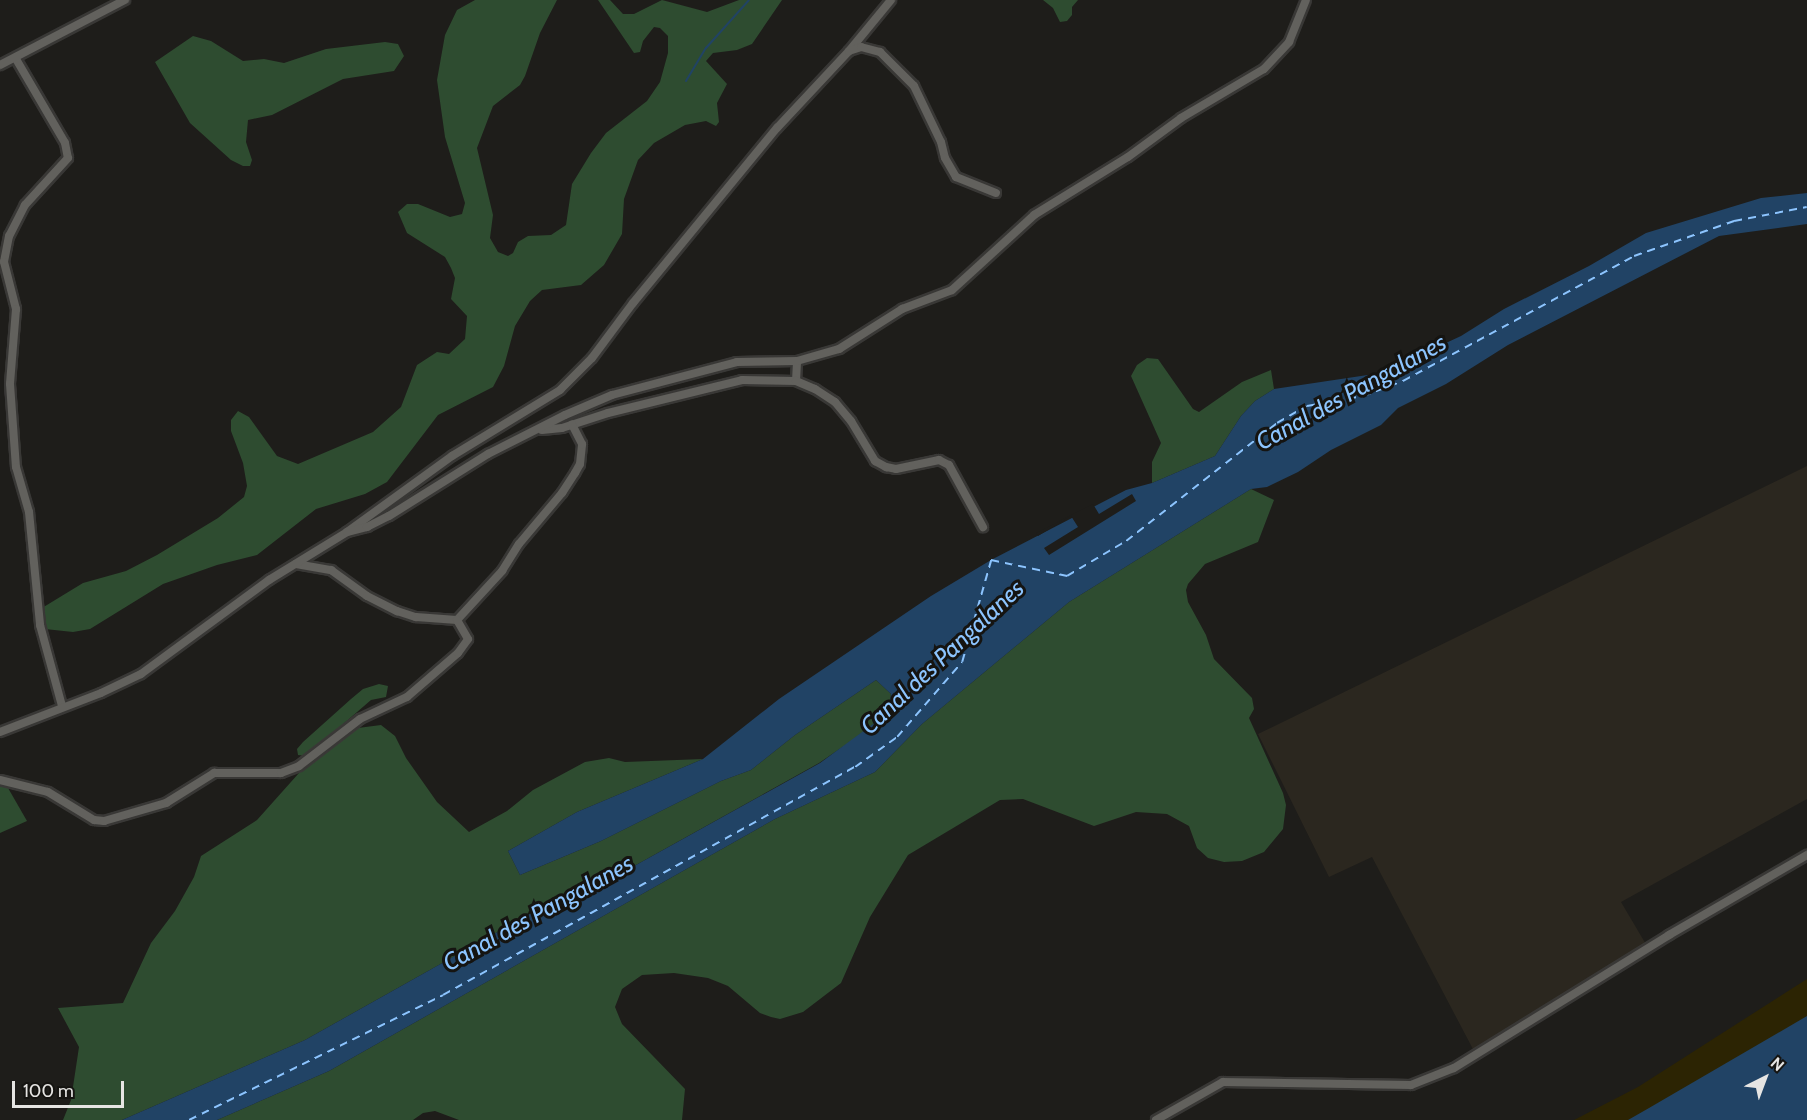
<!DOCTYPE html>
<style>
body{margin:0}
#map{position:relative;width:1807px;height:1120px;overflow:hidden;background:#1e1d1a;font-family:Cabin,sans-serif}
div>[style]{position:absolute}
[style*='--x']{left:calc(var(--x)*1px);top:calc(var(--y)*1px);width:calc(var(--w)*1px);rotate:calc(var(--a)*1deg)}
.built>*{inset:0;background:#2b271f}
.green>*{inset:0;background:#2e4c30}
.sand>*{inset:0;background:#2c2403}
.water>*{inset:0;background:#214365}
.pier>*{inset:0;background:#1e1d1a}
.stream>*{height:2px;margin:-1px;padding:0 1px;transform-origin:1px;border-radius:1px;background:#214365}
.ferry>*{height:1.5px;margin-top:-0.75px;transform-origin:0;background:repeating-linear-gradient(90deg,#8cc4fe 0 8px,transparent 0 14px)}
.roads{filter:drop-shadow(2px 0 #393836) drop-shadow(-2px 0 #393836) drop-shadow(0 2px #393836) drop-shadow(0 -2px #393836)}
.minor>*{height:8px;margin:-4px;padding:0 4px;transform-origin:4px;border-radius:4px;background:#62615d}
span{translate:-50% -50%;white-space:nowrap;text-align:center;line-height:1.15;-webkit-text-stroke:6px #151411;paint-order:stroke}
.water-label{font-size:24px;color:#8cc4fe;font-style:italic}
.north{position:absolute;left:1735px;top:1048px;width:60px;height:60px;-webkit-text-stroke:4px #151411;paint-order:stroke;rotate:42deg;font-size:16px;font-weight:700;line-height:24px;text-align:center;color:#e6e5e3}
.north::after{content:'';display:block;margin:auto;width:21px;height:27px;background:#e6e5e3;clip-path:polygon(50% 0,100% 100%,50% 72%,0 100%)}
.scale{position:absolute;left:12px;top:1081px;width:112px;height:27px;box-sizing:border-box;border:3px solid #e6e5e3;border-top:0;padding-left:8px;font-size:18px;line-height:21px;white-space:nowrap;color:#e6e5e3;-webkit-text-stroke:4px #151411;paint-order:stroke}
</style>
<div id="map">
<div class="built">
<i style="clip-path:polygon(1807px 466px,1807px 799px,1621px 902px,1647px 946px,1475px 1053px,1372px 857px,1329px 877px,1258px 734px)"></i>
</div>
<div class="green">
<i style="clip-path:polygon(475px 0,557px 0,540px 33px,525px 76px,520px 85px,493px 106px,477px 148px,493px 215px,490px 238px,498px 252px,508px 256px,513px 253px,518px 242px,528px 236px,551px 235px,566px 225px,572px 184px,591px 153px,606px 133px,647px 101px,660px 82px,668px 53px,668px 36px,660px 28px,654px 27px,643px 41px,640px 52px,634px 53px,598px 0,610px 0,623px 14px,634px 14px,662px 0,707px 12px,739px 0,782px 0,752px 44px,737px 50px,713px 53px,706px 61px,727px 84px,717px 103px,719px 122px,716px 126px,706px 121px,685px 125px,654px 143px,638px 160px,624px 199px,622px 234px,604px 265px,581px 285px,542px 290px,530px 301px,515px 326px,504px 366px,493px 387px,438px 415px,387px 482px,365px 494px,316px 509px,257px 555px,217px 565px,163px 584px,90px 629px,73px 632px,45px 629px,42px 608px,83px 583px,126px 571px,157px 555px,218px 518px,244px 497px,247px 486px,243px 463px,231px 431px,231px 420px,238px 411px,249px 417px,277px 456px,298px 464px,373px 432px,401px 407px,417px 365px,437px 352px,449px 354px,465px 339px,467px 316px,451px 299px,455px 278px,451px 268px,445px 257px,407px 233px,398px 212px,407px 204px,418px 204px,450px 217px,462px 214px,465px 203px,445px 137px,437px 80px,445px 35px,457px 10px)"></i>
<i style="clip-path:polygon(1043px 0,1078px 0,1072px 7px,1072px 15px,1067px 21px,1060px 22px,1053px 8px)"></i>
<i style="clip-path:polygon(193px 36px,211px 41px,243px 61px,264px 59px,284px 63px,326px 49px,385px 42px,398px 44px,404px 56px,394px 71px,343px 79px,272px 115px,248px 120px,246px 142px,252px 160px,250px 166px,243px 166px,231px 160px,190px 123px,155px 62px)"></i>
<i style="clip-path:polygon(1147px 358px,1158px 359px,1193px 409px,1199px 412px,1242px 382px,1271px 370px,1274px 389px,1255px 401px,1241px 416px,1215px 456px,1152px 483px,1152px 462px,1161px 443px,1131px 376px,1137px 365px)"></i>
<i style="clip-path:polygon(1251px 489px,1274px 500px,1258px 542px,1205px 564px,1188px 584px,1186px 590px,1188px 602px,1206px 635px,1214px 659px,1252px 698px,1254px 709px,1249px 718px,1283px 793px,1286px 805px,1283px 829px,1264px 852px,1242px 861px,1224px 862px,1208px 858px,1197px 848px,1189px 826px,1167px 814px,1136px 812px,1094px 826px,1023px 799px,1000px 800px,908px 855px,870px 917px,841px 983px,803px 1012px,780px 1019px,771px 1017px,760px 1013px,728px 986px,708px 978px,674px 973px,642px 975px,622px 989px,615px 1007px,622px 1024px,685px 1089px,682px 1120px,459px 1120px,435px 1111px,423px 1113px,413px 1120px,217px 1120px,329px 1071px,775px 819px,875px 772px,922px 724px,1069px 602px)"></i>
<i style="clip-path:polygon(876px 680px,891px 694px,888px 713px,854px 739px,819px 763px,627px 870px,569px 892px,305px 1040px,122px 1120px,63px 1120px,71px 1100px,79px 1047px,58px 1008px,123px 1003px,151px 943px,175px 911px,194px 877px,201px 856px,257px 820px,307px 764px,338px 738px,358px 728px,381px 725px,395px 736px,406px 758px,437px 802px,469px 832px,507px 811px,533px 790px,585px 762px,609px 758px,625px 762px,703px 759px,577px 812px,508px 851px,520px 875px,601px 841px,721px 781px,751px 770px,795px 735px)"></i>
<i style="clip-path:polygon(379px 684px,388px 686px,386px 697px,371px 700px,306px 756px,298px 755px,297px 749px,303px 742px,351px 699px,363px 689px)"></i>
<i style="clip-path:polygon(0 774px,27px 821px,0 833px)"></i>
</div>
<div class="sand">
<i style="clip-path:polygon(1807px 979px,1807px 1052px,1688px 1120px,1574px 1120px,1638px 1087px)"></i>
</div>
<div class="water">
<i style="clip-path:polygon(1807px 193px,1807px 224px,1719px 236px,1508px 345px,1446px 384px,1398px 408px,1381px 425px,1331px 450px,1298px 472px,1267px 487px,1251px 489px,1069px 602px,922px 724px,875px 772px,775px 819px,329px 1071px,217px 1120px,122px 1120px,305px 1040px,569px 892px,627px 870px,820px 763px,888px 713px,891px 694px,876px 680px,795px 735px,751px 770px,721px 781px,601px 841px,520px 875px,508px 851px,577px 812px,703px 759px,779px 699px,931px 596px,991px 560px,1126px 490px,1152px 483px,1215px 456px,1241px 416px,1255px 401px,1274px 389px,1381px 373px,1461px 336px,1504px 309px,1589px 266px,1646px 233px,1761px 198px)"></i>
<i style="clip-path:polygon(1807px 1016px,1807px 1120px,1628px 1120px,1649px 1108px)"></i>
</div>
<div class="pier">
<i style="clip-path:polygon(1132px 494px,1136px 501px,1049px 555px,1044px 548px,1078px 527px,1071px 516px,1038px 536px,1036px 533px,1093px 504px,1099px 514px)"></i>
</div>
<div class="stream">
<i style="--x:686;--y:81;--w:39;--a:-59"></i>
<i style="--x:706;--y:48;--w:64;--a:-48.1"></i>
</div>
<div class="ferry">
<i style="--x:189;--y:1120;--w:283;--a:-26.2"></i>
<i style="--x:443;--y:995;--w:471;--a:-29"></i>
<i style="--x:855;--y:767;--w:52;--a:-35.5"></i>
<i style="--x:897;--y:737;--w:99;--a:-49.1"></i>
<i style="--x:962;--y:662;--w:106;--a:-74.1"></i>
<i style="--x:991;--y:560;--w:78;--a:11.9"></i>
<i style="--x:1067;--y:576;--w:69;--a:-30.7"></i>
<i style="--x:1126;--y:541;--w:192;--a:-38"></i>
<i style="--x:1277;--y:423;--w:34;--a:-30"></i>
<i style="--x:1307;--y:406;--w:57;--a:-10.1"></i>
<i style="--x:1363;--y:396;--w:43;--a:-20.6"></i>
<i style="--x:1403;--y:381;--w:263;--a:-28.4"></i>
<i style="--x:1634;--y:256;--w:106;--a:-19.3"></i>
<i style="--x:1734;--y:221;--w:74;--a:-10.9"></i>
</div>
<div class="roads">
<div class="minor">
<i style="--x:849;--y:51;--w:66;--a:-50.5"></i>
<i style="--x:16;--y:59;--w:97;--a:59.7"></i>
<i style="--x:65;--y:143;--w:15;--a:79"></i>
<i style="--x:68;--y:158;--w:64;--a:132.5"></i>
<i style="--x:25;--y:205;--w:35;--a:117"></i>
<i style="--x:9;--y:236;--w:26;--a:101"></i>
<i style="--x:4;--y:262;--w:49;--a:75.7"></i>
<i style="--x:16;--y:309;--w:75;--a:94.6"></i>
<i style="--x:10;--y:384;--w:83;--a:85.9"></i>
<i style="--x:16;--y:467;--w:47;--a:73.9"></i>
<i style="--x:29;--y:512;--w:114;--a:84.4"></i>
<i style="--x:40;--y:625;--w:84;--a:74.8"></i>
<i style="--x:0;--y:65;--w:141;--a:-27.5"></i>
<i style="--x:796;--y:381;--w:20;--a:-87"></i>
<i style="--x:797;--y:361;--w:44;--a:-15.9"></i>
<i style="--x:839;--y:349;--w:75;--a:-32.4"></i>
<i style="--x:902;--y:309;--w:53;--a:-20.8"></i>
<i style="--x:952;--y:290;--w:111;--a:-42.4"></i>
<i style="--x:1034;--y:215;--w:110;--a:-31.7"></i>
<i style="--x:1128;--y:157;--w:66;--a:-36.3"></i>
<i style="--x:1181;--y:118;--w:96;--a:-30.6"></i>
<i style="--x:1264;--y:69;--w:37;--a:-47"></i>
<i style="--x:1289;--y:42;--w:45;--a:-68"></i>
<i style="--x:542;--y:430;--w:20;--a:-6"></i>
<i style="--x:562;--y:428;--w:48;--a:-18.1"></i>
<i style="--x:608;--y:413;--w:138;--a:-13.8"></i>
<i style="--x:742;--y:380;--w:54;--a:1.1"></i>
<i style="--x:796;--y:381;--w:21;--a:23"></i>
<i style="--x:815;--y:389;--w:24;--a:33"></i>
<i style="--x:835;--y:402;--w:25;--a:50"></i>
<i style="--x:851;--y:421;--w:47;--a:59"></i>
<i style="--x:875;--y:461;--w:13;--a:29"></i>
<i style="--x:886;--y:467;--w:10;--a:11"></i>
<i style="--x:896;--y:469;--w:44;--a:-11.8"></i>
<i style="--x:939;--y:460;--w:11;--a:27"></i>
<i style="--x:949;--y:465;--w:71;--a:61.3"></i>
<i style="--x:347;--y:532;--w:130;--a:-35.9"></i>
<i style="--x:452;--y:456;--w:127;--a:-31.4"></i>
<i style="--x:560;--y:390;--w:45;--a:-45"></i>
<i style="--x:592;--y:358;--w:69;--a:-53.3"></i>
<i style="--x:633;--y:303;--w:227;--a:-50.6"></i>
<i style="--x:777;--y:128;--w:105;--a:-46.9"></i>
<i style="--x:849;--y:51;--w:13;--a:-18"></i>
<i style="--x:861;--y:47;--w:20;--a:15"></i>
<i style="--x:880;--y:52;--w:48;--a:45"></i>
<i style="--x:914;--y:86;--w:62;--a:64.3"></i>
<i style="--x:941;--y:142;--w:16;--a:76"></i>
<i style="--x:945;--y:158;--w:22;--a:60"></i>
<i style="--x:956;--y:177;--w:43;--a:21.8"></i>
<i style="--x:296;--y:564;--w:36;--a:10"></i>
<i style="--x:331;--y:570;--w:44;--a:35.8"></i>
<i style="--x:367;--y:596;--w:34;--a:27"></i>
<i style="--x:397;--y:611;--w:20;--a:18"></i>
<i style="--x:416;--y:617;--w:41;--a:4.2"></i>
<i style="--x:457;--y:620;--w:67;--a:-47.4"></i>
<i style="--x:502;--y:571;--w:32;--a:-58"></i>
<i style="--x:519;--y:544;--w:67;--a:-49.9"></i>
<i style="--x:562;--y:493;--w:24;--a:-57"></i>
<i style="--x:575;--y:473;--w:10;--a:-61"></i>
<i style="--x:580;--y:464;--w:20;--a:-84"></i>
<i style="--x:582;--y:444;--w:22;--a:-117"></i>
<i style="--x:0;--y:732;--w:108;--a:-21.1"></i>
<i style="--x:101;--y:693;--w:44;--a:-25.4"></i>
<i style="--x:141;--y:674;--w:159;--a:-36.3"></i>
<i style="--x:269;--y:580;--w:92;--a:-31.6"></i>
<i style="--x:347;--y:532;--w:21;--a:-14"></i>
<i style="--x:367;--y:527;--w:25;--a:-27"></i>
<i style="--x:389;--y:516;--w:117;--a:-32.1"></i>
<i style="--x:488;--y:454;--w:86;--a:-26.9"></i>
<i style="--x:565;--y:415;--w:51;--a:-23.1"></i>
<i style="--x:612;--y:395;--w:129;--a:-14.8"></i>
<i style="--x:737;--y:362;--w:60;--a:-1"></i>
<i style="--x:0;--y:780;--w:49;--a:14"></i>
<i style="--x:48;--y:792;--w:54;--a:31.3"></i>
<i style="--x:94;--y:820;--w:10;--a:6"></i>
<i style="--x:104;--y:821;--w:65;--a:-16.2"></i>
<i style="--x:166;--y:803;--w:57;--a:-32"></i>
<i style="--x:214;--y:773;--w:67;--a:0"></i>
<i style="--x:281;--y:773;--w:19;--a:-21"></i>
<i style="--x:299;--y:766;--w:77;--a:-37.6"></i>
<i style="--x:360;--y:719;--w:52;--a:-25.1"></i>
<i style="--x:407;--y:697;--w:67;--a:-40.8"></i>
<i style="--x:458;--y:653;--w:17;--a:-54"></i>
<i style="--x:468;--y:639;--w:22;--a:-120"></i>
<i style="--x:1156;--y:1120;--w:77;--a:-29.6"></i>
<i style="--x:1223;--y:1082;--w:188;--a:0.9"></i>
<i style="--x:1411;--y:1085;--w:46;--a:-21.6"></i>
<i style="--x:1454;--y:1068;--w:253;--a:-31.7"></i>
<i style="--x:1669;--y:935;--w:160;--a:-30.1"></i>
</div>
</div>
<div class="water-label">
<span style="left:1351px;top:392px;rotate:-29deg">Canal des Pangalanes</span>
<span style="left:942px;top:657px;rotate:-43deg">Canal des Pangalanes</span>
<span style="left:538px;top:913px;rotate:-29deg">Canal des Pangalanes</span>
</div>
<div class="north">N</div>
<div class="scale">100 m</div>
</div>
